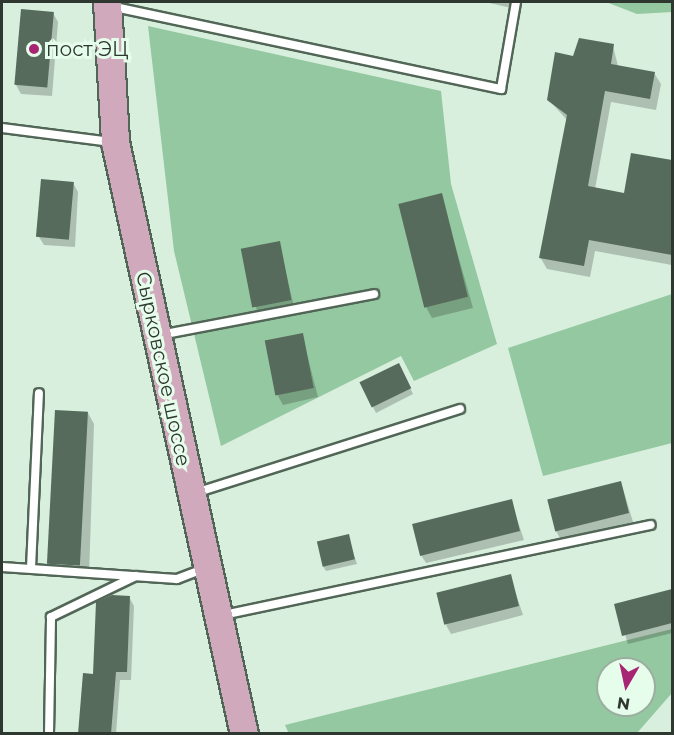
<!DOCTYPE html>
<meta charset="utf-8">
<style>
body{margin:0}
#map{position:relative;width:674px;height:735px;overflow:hidden;background:#d8efdd;font-family:Montserrat,sans-serif}
div>[style]{position:absolute}
[style*='--x']{left:calc(var(--x)*1px);top:calc(var(--y)*1px);width:calc(var(--w)*1px);rotate:calc(var(--a)*1deg)}
.green>*{inset:0;background:#94c8a1}
.shadow>*{inset:0;background:#0003;transform-origin:0 0}
.building>*{inset:0;background:#576b5c;transform-origin:0 0}
.roads{filter:drop-shadow(2px 0 #526657) drop-shadow(-2px 0 #526657) drop-shadow(0 2px #526657) drop-shadow(0 -2px #526657)}
.service>*{height:8px;margin:-4px;padding:0 4px;transform-origin:4px;border-radius:4px;background:#fff}
.primary>*{height:27px;margin:-13.5px;padding:0 13.5px;transform-origin:13.5px;border-radius:13.5px;background:#d1a9bc}
.dots>*{width:16px;height:16px;translate:-50% -50%;box-sizing:border-box;border:3px solid #e5fdea;border-radius:50%}
span{translate:-50% -50%;white-space:nowrap;text-align:center;line-height:1.15;-webkit-text-stroke:6px #e5fdea;paint-order:stroke}
.poi-label{font-size:20px;color:#2e3730}
.left{translate:0 -50%;text-align:left}
.street-label{font-size:20px;color:#2e3730}
.frame{position:absolute;inset:0;border:3px solid #2e3730;pointer-events:none}
.north{position:absolute;left:596px;top:657px;width:60px;height:60px;box-sizing:border-box;background:#e5fdea;border:2px solid #9caea0;border-radius:50%;rotate:189deg;font-size:16px;font-weight:700;line-height:24px;text-align:center;color:#2e3730}
.north::after{content:'';display:block;margin:auto;width:21px;height:27px;background:#a72572;clip-path:polygon(50% 0,100% 100%,50% 72%,0 100%)}
</style>
<div id="map">
<div class="green">
<i style="clip-path:polygon(606px 2px,672px 2px,672px 12px,637px 14px)"></i>
<i style="clip-path:polygon(148px 26px,441px 91px,451px 184px,497px 344px,414px 381px,401px 356px,221px 446px,174px 251px)"></i>
<i style="clip-path:polygon(672px 294px,672px 443px,543px 476px,508px 348px)"></i>
<i style="clip-path:polygon(evenodd,672px 629px,672px 693px,637px 733px,289px 734px,285px 725px,672px 629px,608px 669px,644px 669px,644px 705px,608px 705px,608px 669px)"></i>
</div>
<div class="shadow">
<i style="clip-path:polygon(485px 2px,513px 2px,511px 8px)"></i>
<i style="clip-path:polygon(53px 13px,58px 22px,52px 96px,21px 94px,16px 85px)"></i>
<i style="clip-path:polygon(613px 46px,618px 66px,654px 73px,661px 84px,656px 110px,611px 102px,595px 189px,625px 194px,632px 154px,672px 162px,672px 265px,595px 251px,590px 277px,547px 269px,540px 257px,567px 120px,548px 99px,575px 58px)"></i>
<i style="clip-path:polygon(73px 183px,78px 192px,75px 247px,44px 245px,39px 237px)"></i>
<i style="clip-path:polygon(441px 195px,473px 308px,432px 318px,426px 307px)"></i>
<i style="left:279px;top:242px;width:69px;height:37px;rotate:77deg"></i>
<i style="clip-path:polygon(302px 335px,318px 397px,283px 405px,278px 396px)"></i>
<i style="clip-path:polygon(401px 370px,413px 394px,376px 413px,373px 407px)"></i>
<i style="clip-path:polygon(88px 413px,94px 424px,89px 576px,58px 575px,52px 563px)"></i>
<i style="clip-path:polygon(621px 482px,633px 522px,561px 540px,556px 531px)"></i>
<i style="clip-path:polygon(511px 501px,524px 540px,426px 563px,421px 555px)"></i>
<i style="clip-path:polygon(348px 536px,357px 564px,326px 571px,323px 566px)"></i>
<i style="clip-path:polygon(510px 576px,523px 615px,451px 634px,446px 625px)"></i>
<i style="clip-path:polygon(672px 591px,672px 633px,628px 644px,616px 605px)"></i>
<i style="clip-path:polygon(129px 597px,134px 606px,131px 680px,120px 680px,116px 734px,79px 734px)"></i>
</div>
<div class="building">
<i style="left:21px;top:9px;width:33px;height:76px;rotate:5deg"></i>
<i style="clip-path:polygon(579px 38px,614px 44px,611px 64px,655px 72px,650px 99px,605px 91px,588px 186px,624px 193px,631px 153px,672px 160px,672px 255px,589px 240px,584px 266px,539px 258px,567px 115px,547px 100px,555px 52px,573px 56px)"></i>
<i style="left:41px;top:179px;width:33px;height:58px;rotate:5deg"></i>
<i style="left:442px;top:193px;width:107px;height:45px;rotate:76deg"></i>
<i style="left:280px;top:241px;width:60px;height:40px;rotate:79deg"></i>
<i style="left:303px;top:333px;width:56px;height:39px;rotate:79deg"></i>
<i style="left:399px;top:363px;width:28px;height:44px;rotate:64deg"></i>
<i style="left:55px;top:410px;width:33px;height:154px;rotate:3deg"></i>
<i style="left:621px;top:481px;width:33px;height:76px;rotate:76deg"></i>
<i style="left:512px;top:499px;width:33px;height:103px;rotate:76deg"></i>
<i style="left:349px;top:534px;width:26px;height:33px;rotate:77deg"></i>
<i style="left:511px;top:574px;width:33px;height:77px;rotate:76deg"></i>
<i style="clip-path:polygon(672px 589px,672px 623px,622px 636px,614px 604px)"></i>
<i style="clip-path:polygon(112px 595px,130px 596px,127px 672px,116px 672px,111px 734px,78px 734px,83px 673px,93px 674px,96px 602px)"></i>
</div>
<div class="roads">
<div class="service">
<i style="--x:110;--y:6;--w:400;--a:12"></i>
<i style="--x:501;--y:89;--w:88;--a:-80.2"></i>
<i style="--x:2;--y:128;--w:110;--a:7.3"></i>
<i style="--x:160;--y:335;--w:218;--a:-10.8"></i>
<i style="--x:195;--y:493;--w:278;--a:-17.6"></i>
<i style="--x:2;--y:567;--w:175;--a:3.9"></i>
<i style="--x:177;--y:579;--w:31;--a:-21"></i>
<i style="--x:31;--y:568;--w:175;--a:-87.4"></i>
<i style="--x:223;--y:615;--w:437;--a:-11.9"></i>
<i style="--x:49;--y:734;--w:117;--a:-89"></i>
<i style="--x:51;--y:617;--w:94;--a:-25.8"></i>
</div>
<div class="primary">
<i style="--x:107;--y:2;--w:140;--a:86.7"></i>
<i style="--x:115;--y:142;--w:606;--a:77.71"></i>
</div>
</div>
<div class="dots">
<i style="left:34px;top:49px;background:#a72572"></i>
</div>
<div class="poi-label">
<span class="left" style="left:46px;top:49px">пост ЭЦ</span>
</div>
<div class="street-label">
<span style="left:163px;top:369px;rotate:78deg">Сырковское шоссе</span>
</div>
<div class="frame"></div>
<div class="north">N</div>
</div>
